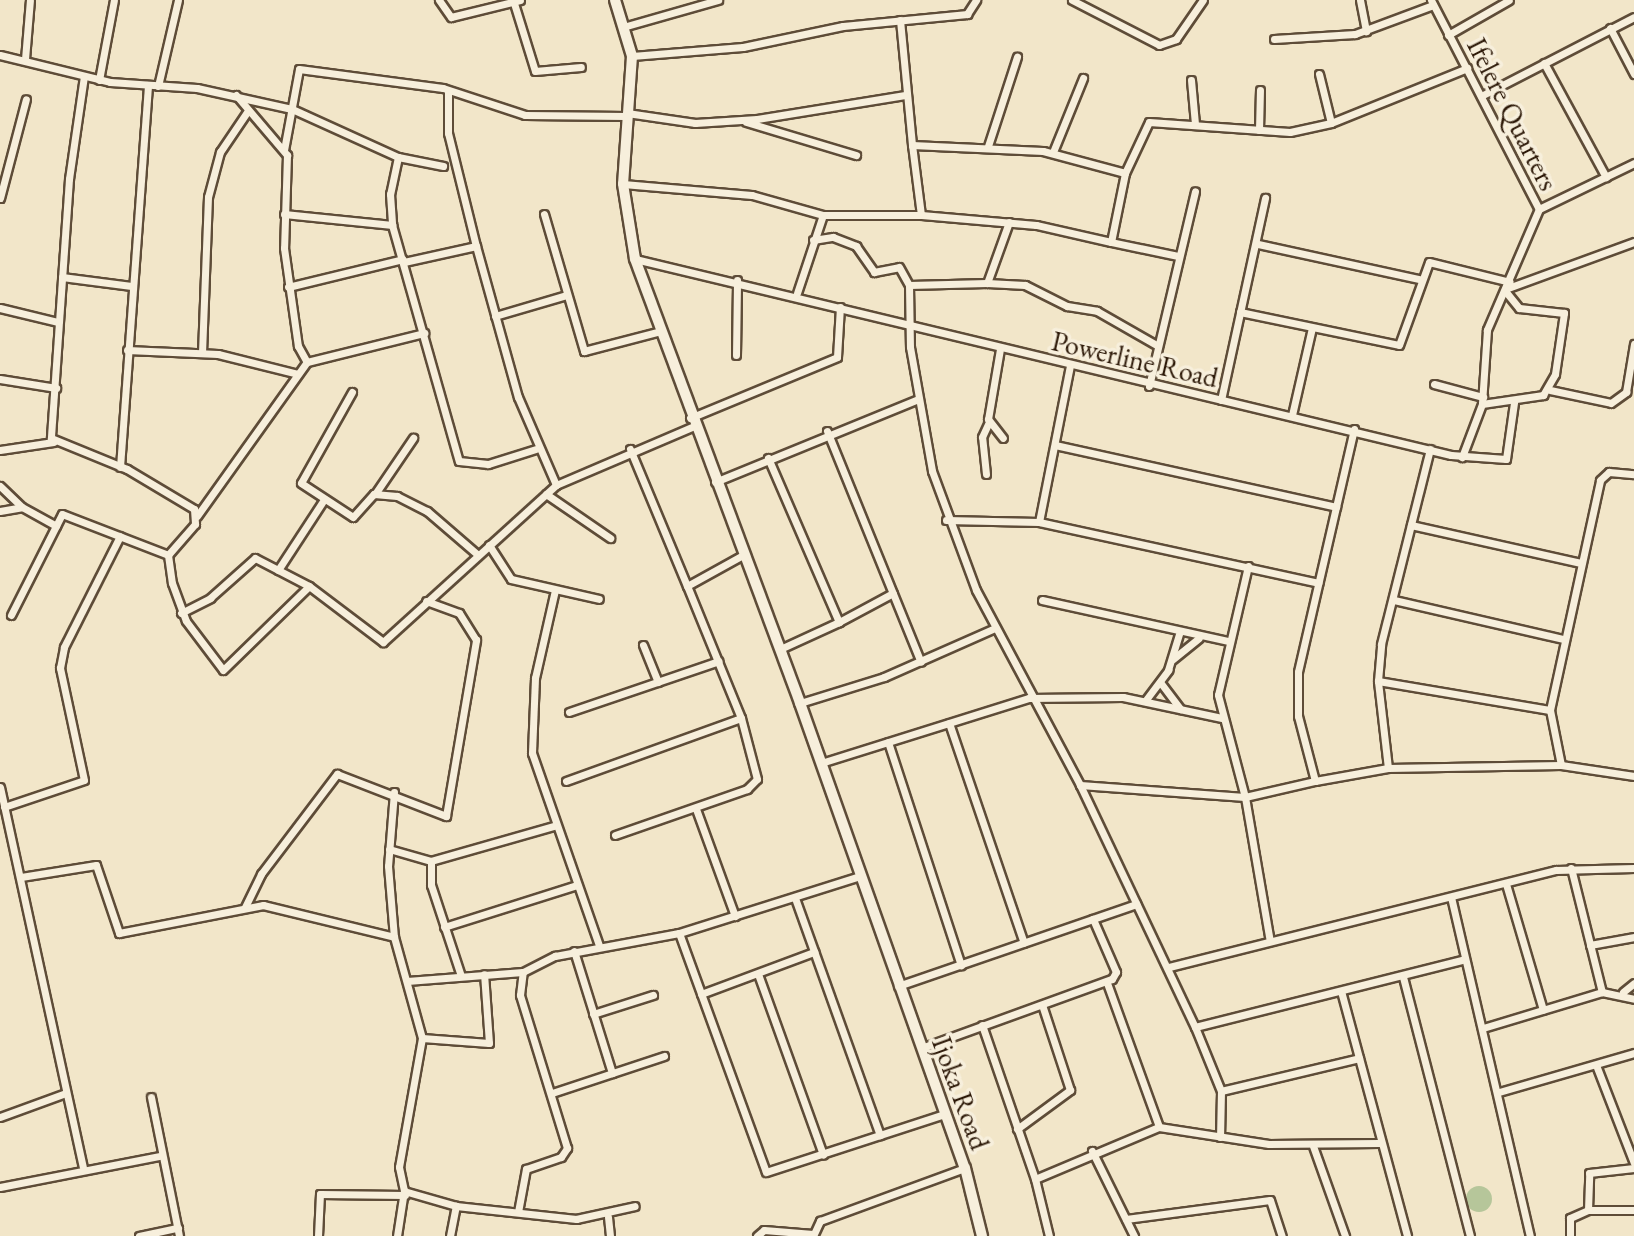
<!DOCTYPE html>
<style>
body{margin:0}
#map{position:relative;width:1634px;height:1236px;overflow:hidden;background:#f2e6c9;font-family:"EB Garamond",serif}
div>[style]{position:absolute}
[style*='--x']{left:calc(var(--x)*1px);top:calc(var(--y)*1px);width:calc(var(--w)*1px);rotate:calc(var(--a)*1deg)}
.green>*{inset:0;background:#b6c69a}
.round{border-radius:50%}
.roads{filter:drop-shadow(2px 0 #5e4c38) drop-shadow(-2px 0 #5e4c38) drop-shadow(0 2px #5e4c38) drop-shadow(0 -2px #5e4c38)}
.street>*{height:7px;margin:-3.5px;padding:0 3.5px;transform-origin:3.5px;border-radius:3.5px;background:#f7efdc}
.secondary>*{height:10px;margin:-5px;padding:0 5px;transform-origin:5px;border-radius:5px;background:#f7efdc}
span{translate:-50% -50%;white-space:nowrap;text-align:center;line-height:1.15;-webkit-text-stroke:7px #f7efdc;paint-order:stroke}
.street-label{font-size:28px;color:#2c1807}
</style>
<div id="map">
<div class="green">
<i class="round" style="left:1466px;top:1186px;width:26px;height:26px"></i>
</div>
<div class="roads">
<div class="street">
<i style="--x:439;--y:0;--w:21;--a:55"></i>
<i style="--x:451;--y:17;--w:71;--a:-13.8"></i>
<i style="--x:513;--y:0;--w:74;--a:72.8"></i>
<i style="--x:535;--y:71;--w:46;--a:-5"></i>
<i style="--x:1072;--y:0;--w:98;--a:27.3"></i>
<i style="--x:1159;--y:45;--w:18;--a:-19"></i>
<i style="--x:1176;--y:39;--w:47;--a:-55.3"></i>
<i style="--x:1360;--y:0;--w:32;--a:79"></i>
<i style="--x:1431;--y:0;--w:235;--a:62.7"></i>
<i style="--x:1539;--y:209;--w:132;--a:113.3"></i>
<i style="--x:1487;--y:330;--w:74;--a:93.9"></i>
<i style="--x:1482;--y:404;--w:57;--a:110.7"></i>
<i style="--x:900;--y:20;--w:126;--a:84.5"></i>
<i style="--x:623;--y:27;--w:99;--a:-15.9"></i>
<i style="--x:1610;--y:28;--w:52;--a:62.4"></i>
<i style="--x:1448;--y:35;--w:70;--a:-29.8"></i>
<i style="--x:1274;--y:39;--w:81;--a:-3.5"></i>
<i style="--x:1355;--y:34;--w:83;--a:-20.4"></i>
<i style="--x:0;--y:55;--w:113;--a:13.8"></i>
<i style="--x:110;--y:82;--w:87;--a:3.9"></i>
<i style="--x:197;--y:88;--w:97;--a:12.5"></i>
<i style="--x:292;--y:109;--w:116;--a:24.4"></i>
<i style="--x:398;--y:157;--w:38;--a:102"></i>
<i style="--x:390;--y:194;--w:31;--a:86"></i>
<i style="--x:392;--y:225;--w:245;--a:74.2"></i>
<i style="--x:459;--y:461;--w:29;--a:6"></i>
<i style="--x:488;--y:464;--w:50;--a:-17.4"></i>
<i style="--x:632;--y:56;--w:111;--a:-4.6"></i>
<i style="--x:743;--y:47;--w:102;--a:-11.9"></i>
<i style="--x:843;--y:26;--w:125;--a:-5.5"></i>
<i style="--x:967;--y:14;--w:17;--a:-57"></i>
<i style="--x:25;--y:59;--w:59;--a:-85.2"></i>
<i style="--x:1544;--y:63;--w:130;--a:61.5"></i>
<i style="--x:1319;--y:74;--w:50;--a:76.2"></i>
<i style="--x:1331;--y:123;--w:147;--a:-22"></i>
<i style="--x:84;--y:76;--w:104;--a:98.3"></i>
<i style="--x:69;--y:179;--w:260;--a:94"></i>
<i style="--x:51;--y:438;--w:82;--a:22.2"></i>
<i style="--x:127;--y:469;--w:78;--a:30.8"></i>
<i style="--x:194;--y:509;--w:15;--a:86"></i>
<i style="--x:195;--y:524;--w:41;--a:131.1"></i>
<i style="--x:168;--y:555;--w:28;--a:82"></i>
<i style="--x:172;--y:583;--w:40;--a:69.8"></i>
<i style="--x:186;--y:621;--w:61;--a:52.9"></i>
<i style="--x:223;--y:670;--w:120;--a:-44.3"></i>
<i style="--x:309;--y:586;--w:93;--a:37.1"></i>
<i style="--x:383;--y:642;--w:234;--a:-42.2"></i>
<i style="--x:556;--y:485;--w:148;--a:-23.1"></i>
<i style="--x:99;--y:80;--w:81;--a:-79.4"></i>
<i style="--x:1191;--y:80;--w:44;--a:84.8"></i>
<i style="--x:158;--y:86;--w:88;--a:-76.9"></i>
<i style="--x:448;--y:91;--w:42;--a:90"></i>
<i style="--x:448;--y:133;--w:116;--a:76.1"></i>
<i style="--x:236;--y:95;--w:79;--a:49.6"></i>
<i style="--x:287;--y:155;--w:93;--a:91.8"></i>
<i style="--x:284;--y:248;--w:99;--a:81.9"></i>
<i style="--x:298;--y:346;--w:18;--a:61"></i>
<i style="--x:1481;--y:96;--w:172;--a:-27.3"></i>
<i style="--x:627;--y:113;--w:69;--a:8.4"></i>
<i style="--x:695;--y:123;--w:62;--a:-3.7"></i>
<i style="--x:757;--y:119;--w:150;--a:-9.2"></i>
<i style="--x:746;--y:122;--w:115;--a:16.7"></i>
<i style="--x:1259;--y:130;--w:40;--a:-88.6"></i>
<i style="--x:988;--y:146;--w:94;--a:-72"></i>
<i style="--x:284;--y:150;--w:82;--a:-79.5"></i>
<i style="--x:299;--y:69;--w:145;--a:7.5"></i>
<i style="--x:443;--y:88;--w:86;--a:18.2"></i>
<i style="--x:525;--y:115;--w:101;--a:0.6"></i>
<i style="--x:1053;--y:152;--w:80;--a:-67.9"></i>
<i style="--x:398;--y:157;--w:46;--a:11.3"></i>
<i style="--x:623;--y:184;--w:129;--a:4.9"></i>
<i style="--x:752;--y:195;--w:74;--a:15.7"></i>
<i style="--x:823;--y:215;--w:98;--a:0"></i>
<i style="--x:0;--y:198;--w:102;--a:-75.3"></i>
<i style="--x:1539;--y:209;--w:106;--a:-25.8"></i>
<i style="--x:284;--y:214;--w:109;--a:5.8"></i>
<i style="--x:544;--y:214;--w:143;--a:73.7"></i>
<i style="--x:584;--y:351;--w:80;--a:-14.6"></i>
<i style="--x:1009;--y:222;--w:65;--a:109.8"></i>
<i style="--x:987;--y:283;--w:78;--a:178.5"></i>
<i style="--x:909;--y:285;--w:62;--a:89.1"></i>
<i style="--x:910;--y:347;--w:126;--a:79.9"></i>
<i style="--x:932;--y:471;--w:127;--a:69.7"></i>
<i style="--x:976;--y:590;--w:221;--a:61.9"></i>
<i style="--x:1080;--y:785;--w:268;--a:64.6"></i>
<i style="--x:1195;--y:1027;--w:69;--a:67.9"></i>
<i style="--x:1221;--y:1091;--w:46;--a:91.2"></i>
<i style="--x:813;--y:240;--w:20;--a:-9"></i>
<i style="--x:833;--y:237;--w:25;--a:21"></i>
<i style="--x:856;--y:246;--w:32;--a:55"></i>
<i style="--x:874;--y:272;--w:25;--a:-11"></i>
<i style="--x:899;--y:267;--w:21;--a:61"></i>
<i style="--x:1111;--y:242;--w:77;--a:-167.2"></i>
<i style="--x:1036;--y:225;--w:115;--a:-175"></i>
<i style="--x:921;--y:215;--w:71;--a:-97.3"></i>
<i style="--x:912;--y:145;--w:131;--a:2.6"></i>
<i style="--x:1043;--y:151;--w:85;--a:15"></i>
<i style="--x:1258;--y:244;--w:165;--a:12.3"></i>
<i style="--x:1178;--y:256;--w:68;--a:-168.2"></i>
<i style="--x:1111;--y:242;--w:70;--a:-78.5"></i>
<i style="--x:1125;--y:173;--w:56;--a:-64.8"></i>
<i style="--x:1149;--y:122;--w:141;--a:4.1"></i>
<i style="--x:1290;--y:132;--w:42;--a:-12.4"></i>
<i style="--x:635;--y:259;--w:839;--a:13.51"></i>
<i style="--x:1451;--y:455;--w:55;--a:4.2"></i>
<i style="--x:1506;--y:459;--w:57;--a:-81.9"></i>
<i style="--x:404;--y:262;--w:74;--a:-12.5"></i>
<i style="--x:476;--y:246;--w:157;--a:74.5"></i>
<i style="--x:518;--y:397;--w:96;--a:66.6"></i>
<i style="--x:62;--y:277;--w:70;--a:7.4"></i>
<i style="--x:987;--y:283;--w:38;--a:3"></i>
<i style="--x:1025;--y:285;--w:47;--a:26.6"></i>
<i style="--x:1067;--y:306;--w:30;--a:9"></i>
<i style="--x:1097;--y:311;--w:70;--a:29.8"></i>
<i style="--x:288;--y:287;--w:118;--a:-13.7"></i>
<i style="--x:1508;--y:288;--w:134;--a:-20.1"></i>
<i style="--x:797;--y:293;--w:82;--a:-71.6"></i>
<i style="--x:0;--y:308;--w:60;--a:13.6"></i>
<i style="--x:1240;--y:312;--w:162;--a:11.7"></i>
<i style="--x:1399;--y:345;--w:88;--a:-70.1"></i>
<i style="--x:1429;--y:262;--w:83;--a:13.9"></i>
<i style="--x:495;--y:316;--w:75;--a:-16.3"></i>
<i style="--x:1000;--y:349;--w:71;--a:99.7"></i>
<i style="--x:988;--y:419;--w:24;--a:52"></i>
<i style="--x:127;--y:350;--w:91;--a:2.5"></i>
<i style="--x:218;--y:354;--w:82;--a:14"></i>
<i style="--x:202;--y:353;--w:156;--a:-87.8"></i>
<i style="--x:208;--y:197;--w:47;--a:-75.1"></i>
<i style="--x:220;--y:152;--w:48;--a:-56"></i>
<i style="--x:736;--y:355;--w:75;--a:-89.2"></i>
<i style="--x:0;--y:379;--w:57;--a:9.1"></i>
<i style="--x:1434;--y:384;--w:51;--a:14.9"></i>
<i style="--x:1149;--y:386;--w:200;--a:-76.7"></i>
<i style="--x:1550;--y:390;--w:62;--a:12"></i>
<i style="--x:1611;--y:403;--w:19;--a:-36"></i>
<i style="--x:1626;--y:392;--w:49;--a:-80.5"></i>
<i style="--x:352;--y:392;--w:104;--a:119.3"></i>
<i style="--x:301;--y:483;--w:62;--a:33.2"></i>
<i style="--x:353;--y:517;--w:31;--a:-48"></i>
<i style="--x:374;--y:494;--w:23;--a:5"></i>
<i style="--x:397;--y:496;--w:34;--a:27"></i>
<i style="--x:427;--y:511;--w:66;--a:40.7"></i>
<i style="--x:1221;--y:400;--w:207;--a:-77.7"></i>
<i style="--x:1482;--y:404;--w:62;--a:-8.4"></i>
<i style="--x:1543;--y:395;--w:24;--a:-60"></i>
<i style="--x:1555;--y:374;--w:62;--a:-81.6"></i>
<i style="--x:1564;--y:313;--w:45;--a:-173.7"></i>
<i style="--x:1519;--y:308;--w:21;--a:-129"></i>
<i style="--x:1292;--y:415;--w:89;--a:-77.1"></i>
<i style="--x:690;--y:418;--w:159;--a:-22.5"></i>
<i style="--x:837;--y:357;--w:50;--a:-86.6"></i>
<i style="--x:1354;--y:429;--w:249;--a:103"></i>
<i style="--x:1298;--y:672;--w:44;--a:90"></i>
<i style="--x:1298;--y:716;--w:67;--a:75.3"></i>
<i style="--x:1315;--y:781;--w:74;--a:-10.1"></i>
<i style="--x:1388;--y:768;--w:88;--a:-96.6"></i>
<i style="--x:1378;--y:681;--w:37;--a:-85"></i>
<i style="--x:1381;--y:644;--w:201;--a:-75.9"></i>
<i style="--x:827;--y:431;--w:249;--a:67.9"></i>
<i style="--x:1055;--y:445;--w:288;--a:12.4"></i>
<i style="--x:630;--y:449;--w:148;--a:67.4"></i>
<i style="--x:0;--y:450;--w:54;--a:-8.6"></i>
<i style="--x:768;--y:458;--w:179;--a:66.6"></i>
<i style="--x:839;--y:622;--w:65;--a:155.4"></i>
<i style="--x:120;--y:467;--w:383;--a:-85.8"></i>
<i style="--x:986;--y:474;--w:37;--a:-96"></i>
<i style="--x:982;--y:437;--w:17;--a:-65"></i>
<i style="--x:715;--y:482;--w:219;--a:-22.2"></i>
<i style="--x:0;--y:486;--w:30;--a:44"></i>
<i style="--x:375;--y:494;--w:68;--a:-55.8"></i>
<i style="--x:546;--y:494;--w:78;--a:34.5"></i>
<i style="--x:0;--y:511;--w:22;--a:-10"></i>
<i style="--x:22;--y:507;--w:39;--a:29"></i>
<i style="--x:197;--y:516;--w:189;--a:-54.5"></i>
<i style="--x:307;--y:362;--w:121;--a:-13.9"></i>
<i style="--x:946;--y:520;--w:93;--a:1.2"></i>
<i style="--x:1039;--y:522;--w:286;--a:12.3"></i>
<i style="--x:1039;--y:522;--w:159;--a:-78.8"></i>
<i style="--x:1411;--y:525;--w:174;--a:12.6"></i>
<i style="--x:489;--y:545;--w:40;--a:57.1"></i>
<i style="--x:511;--y:579;--w:90;--a:12.8"></i>
<i style="--x:1248;--y:566;--w:132;--a:103.1"></i>
<i style="--x:1218;--y:695;--w:106;--a:75.2"></i>
<i style="--x:1245;--y:797;--w:72;--a:-12.9"></i>
<i style="--x:278;--y:570;--w:82;--a:-56.9"></i>
<i style="--x:555;--y:590;--w:90;--a:102.8"></i>
<i style="--x:535;--y:678;--w:75;--a:92.3"></i>
<i style="--x:532;--y:753;--w:203;--a:70.8"></i>
<i style="--x:1042;--y:600;--w:190;--a:12.4"></i>
<i style="--x:1394;--y:600;--w:173;--a:13"></i>
<i style="--x:181;--y:613;--w:33;--a:-27"></i>
<i style="--x:210;--y:598;--w:60;--a:-41.6"></i>
<i style="--x:255;--y:558;--w:61;--a:27.4"></i>
<i style="--x:11;--y:615;--w:113;--a:-63.2"></i>
<i style="--x:62;--y:514;--w:114;--a:21.1"></i>
<i style="--x:839;--y:622;--w:61;--a:-28.2"></i>
<i style="--x:643;--y:645;--w:40;--a:68"></i>
<i style="--x:1173;--y:659;--w:33;--a:-39"></i>
<i style="--x:1378;--y:681;--w:174;--a:9.6"></i>
<i style="--x:1160;--y:682;--w:34;--a:53"></i>
<i style="--x:1145;--y:701;--w:39;--a:-53"></i>
<i style="--x:1168;--y:670;--w:39;--a:-73"></i>
<i style="--x:800;--y:703;--w:88;--a:-17.2"></i>
<i style="--x:884;--y:677;--w:121;--a:-23.8"></i>
<i style="--x:569;--y:712;--w:158;--a:-18.8"></i>
<i style="--x:949;--y:723;--w:232;--a:71.2"></i>
<i style="--x:888;--y:742;--w:235;--a:71.9"></i>
<i style="--x:821;--y:763;--w:218;--a:-17.4"></i>
<i style="--x:1029;--y:698;--w:94;--a:-0.6"></i>
<i style="--x:1123;--y:697;--w:101;--a:12"></i>
<i style="--x:1561;--y:765;--w:56;--a:-101.3"></i>
<i style="--x:1550;--y:710;--w:235;--a:-77.7"></i>
<i style="--x:1600;--y:480;--w:12;--a:-42"></i>
<i style="--x:1609;--y:472;--w:25;--a:5"></i>
<i style="--x:1388;--y:768;--w:173;--a:-1"></i>
<i style="--x:1561;--y:765;--w:74;--a:8.6"></i>
<i style="--x:566;--y:781;--w:186;--a:-19.8"></i>
<i style="--x:1080;--y:785;--w:165;--a:4.2"></i>
<i style="--x:1245;--y:797;--w:146;--a:80.2"></i>
<i style="--x:0;--y:787;--w:389;--a:77.7"></i>
<i style="--x:394;--y:792;--w:74;--a:94.6"></i>
<i style="--x:388;--y:866;--w:71;--a:85.2"></i>
<i style="--x:4;--y:807;--w:84;--a:-18.6"></i>
<i style="--x:84;--y:780;--w:115;--a:-102.1"></i>
<i style="--x:60;--y:668;--w:21;--a:-79"></i>
<i style="--x:64;--y:647;--w:124;--a:-63.2"></i>
<i style="--x:696;--y:809;--w:114;--a:70"></i>
<i style="--x:615;--y:835;--w:140;--a:-19.2"></i>
<i style="--x:747;--y:789;--w:14;--a:-45"></i>
<i style="--x:757;--y:779;--w:63;--a:-104.7"></i>
<i style="--x:741;--y:718;--w:143;--a:-112.2"></i>
<i style="--x:687;--y:586;--w:64;--a:-29"></i>
<i style="--x:389;--y:849;--w:44;--a:15.9"></i>
<i style="--x:1571;--y:868;--w:128;--a:76"></i>
<i style="--x:21;--y:877;--w:76;--a:-9.1"></i>
<i style="--x:96;--y:865;--w:72;--a:71.3"></i>
<i style="--x:119;--y:933;--w:147;--a:-11"></i>
<i style="--x:263;--y:905;--w:135;--a:13.7"></i>
<i style="--x:394;--y:937;--w:105;--a:74.5"></i>
<i style="--x:422;--y:1038;--w:131;--a:100.1"></i>
<i style="--x:399;--y:1167;--w:25;--a:78"></i>
<i style="--x:404;--y:1191;--w:54;--a:16.1"></i>
<i style="--x:456;--y:1206;--w:121;--a:6.2"></i>
<i style="--x:576;--y:1219;--w:60;--a:-12.4"></i>
<i style="--x:1506;--y:884;--w:131;--a:73.6"></i>
<i style="--x:1451;--y:897;--w:348;--a:76.9"></i>
<i style="--x:795;--y:898;--w:252;--a:70.3"></i>
<i style="--x:245;--y:907;--w:37;--a:-64"></i>
<i style="--x:261;--y:874;--w:126;--a:-52.8"></i>
<i style="--x:337;--y:774;--w:117;--a:21.1"></i>
<i style="--x:446;--y:816;--w:179;--a:-80.3"></i>
<i style="--x:476;--y:640;--w:32;--a:-122"></i>
<i style="--x:459;--y:613;--w:35;--a:-160"></i>
<i style="--x:444;--y:927;--w:139;--a:-17.5"></i>
<i style="--x:679;--y:933;--w:254;--a:70"></i>
<i style="--x:766;--y:1172;--w:187;--a:-18"></i>
<i style="--x:1590;--y:945;--w:45;--a:-10.3"></i>
<i style="--x:574;--y:951;--w:128;--a:72.7"></i>
<i style="--x:1169;--y:967;--w:399;--a:-14.1"></i>
<i style="--x:1556;--y:870;--w:78;--a:-1.5"></i>
<i style="--x:758;--y:974;--w:192;--a:70.2"></i>
<i style="--x:461;--y:976;--w:96;--a:-108.2"></i>
<i style="--x:431;--y:885;--w:24;--a:-90"></i>
<i style="--x:431;--y:861;--w:128;--a:-15.9"></i>
<i style="--x:1403;--y:977;--w:268;--a:75.5"></i>
<i style="--x:407;--y:981;--w:116;--a:-4.4"></i>
<i style="--x:1107;--y:983;--w:153;--a:70.1"></i>
<i style="--x:898;--y:986;--w:252;--a:-19"></i>
<i style="--x:1341;--y:991;--w:254;--a:74.9"></i>
<i style="--x:1623;--y:992;--w:14;--a:-39"></i>
<i style="--x:701;--y:994;--w:121;--a:-20.4"></i>
<i style="--x:593;--y:1014;--w:63;--a:-17.6"></i>
<i style="--x:982;--y:1025;--w:163;--a:71"></i>
<i style="--x:1195;--y:1027;--w:275;--a:-14.1"></i>
<i style="--x:1483;--y:1028;--w:124;--a:-16.8"></i>
<i style="--x:1602;--y:992;--w:33;--a:12"></i>
<i style="--x:422;--y:1038;--w:67;--a:4.3"></i>
<i style="--x:489;--y:1043;--w:69;--a:-94.1"></i>
<i style="--x:921;--y:1048;--w:203;--a:-19.9"></i>
<i style="--x:1112;--y:979;--w:8;--a:-60"></i>
<i style="--x:1116;--y:972;--w:58;--a:-113.5"></i>
<i style="--x:1596;--y:1065;--w:105;--a:68.8"></i>
<i style="--x:1221;--y:1091;--w:142;--a:-13.4"></i>
<i style="--x:1499;--y:1092;--w:141;--a:-16.1"></i>
<i style="--x:552;--y:1093;--w:118;--a:-18.3"></i>
<i style="--x:151;--y:1097;--w:142;--a:78.6"></i>
<i style="--x:0;--y:1117;--w:70;--a:-20"></i>
<i style="--x:1017;--y:1129;--w:66;--a:-36.3"></i>
<i style="--x:1070;--y:1090;--w:89;--a:-108.2"></i>
<i style="--x:1313;--y:1146;--w:96;--a:70.4"></i>
<i style="--x:1092;--y:1151;--w:95;--a:63.7"></i>
<i style="--x:0;--y:1187;--w:163;--a:-11"></i>
<i style="--x:1588;--y:1210;--w:46;--a:0"></i>
<i style="--x:518;--y:1212;--w:44;--a:-79.5"></i>
<i style="--x:526;--y:1169;--w:37;--a:-19"></i>
<i style="--x:561;--y:1157;--w:11;--a:-56"></i>
<i style="--x:567;--y:1148;--w:160;--a:-107.1"></i>
<i style="--x:520;--y:995;--w:23;--a:-83"></i>
<i style="--x:523;--y:972;--w:36;--a:-27"></i>
<i style="--x:555;--y:956;--w:126;--a:-10.5"></i>
<i style="--x:679;--y:933;--w:190;--a:-17.5"></i>
<i style="--x:608;--y:1217;--w:19;--a:84"></i>
<i style="--x:1126;--y:1219;--w:145;--a:-7.5"></i>
<i style="--x:1270;--y:1200;--w:38;--a:72"></i>
<i style="--x:139;--y:1236;--w:40;--a:-12"></i>
<i style="--x:318;--y:1236;--w:42;--a:-87.3"></i>
<i style="--x:320;--y:1194;--w:85;--a:0.7"></i>
<i style="--x:397;--y:1236;--w:46;--a:-81.2"></i>
<i style="--x:450;--y:1236;--w:31;--a:-79"></i>
<i style="--x:757;--y:1236;--w:9;--a:-41"></i>
<i style="--x:764;--y:1230;--w:49;--a:4.7"></i>
<i style="--x:813;--y:1236;--w:17;--a:-65"></i>
<i style="--x:820;--y:1221;--w:154;--a:-20.1"></i>
<i style="--x:1049;--y:1236;--w:59;--a:-103.8"></i>
<i style="--x:1035;--y:1179;--w:134;--a:-22.8"></i>
<i style="--x:1159;--y:1127;--w:111;--a:8.8"></i>
<i style="--x:1269;--y:1144;--w:110;--a:-0.5"></i>
<i style="--x:1570;--y:1236;--w:18;--a:-90"></i>
<i style="--x:1570;--y:1218;--w:20;--a:-24"></i>
<i style="--x:1588;--y:1210;--w:37;--a:-88"></i>
<i style="--x:1589;--y:1173;--w:45;--a:-6.3"></i>
</div>
<div class="secondary">
<i style="--x:615;--y:0;--w:59;--a:73.1"></i>
<i style="--x:632;--y:56;--w:128;--a:94"></i>
<i style="--x:623;--y:184;--w:76;--a:80.9"></i>
<i style="--x:635;--y:259;--w:474;--a:69.6"></i>
<i style="--x:800;--y:703;--w:493;--a:70.5"></i>
<i style="--x:965;--y:1168;--w:70;--a:76"></i>
</div>
</div>
<div class="street-label">
<span style="left:1513px;top:114px;rotate:63deg">Ifelere Quarters</span>
<span style="left:1135px;top:359px;rotate:13deg">Powerline Road</span>
<span style="left:961px;top:1093px;rotate:70deg">Ijoka Road</span>
</div>
</div>
